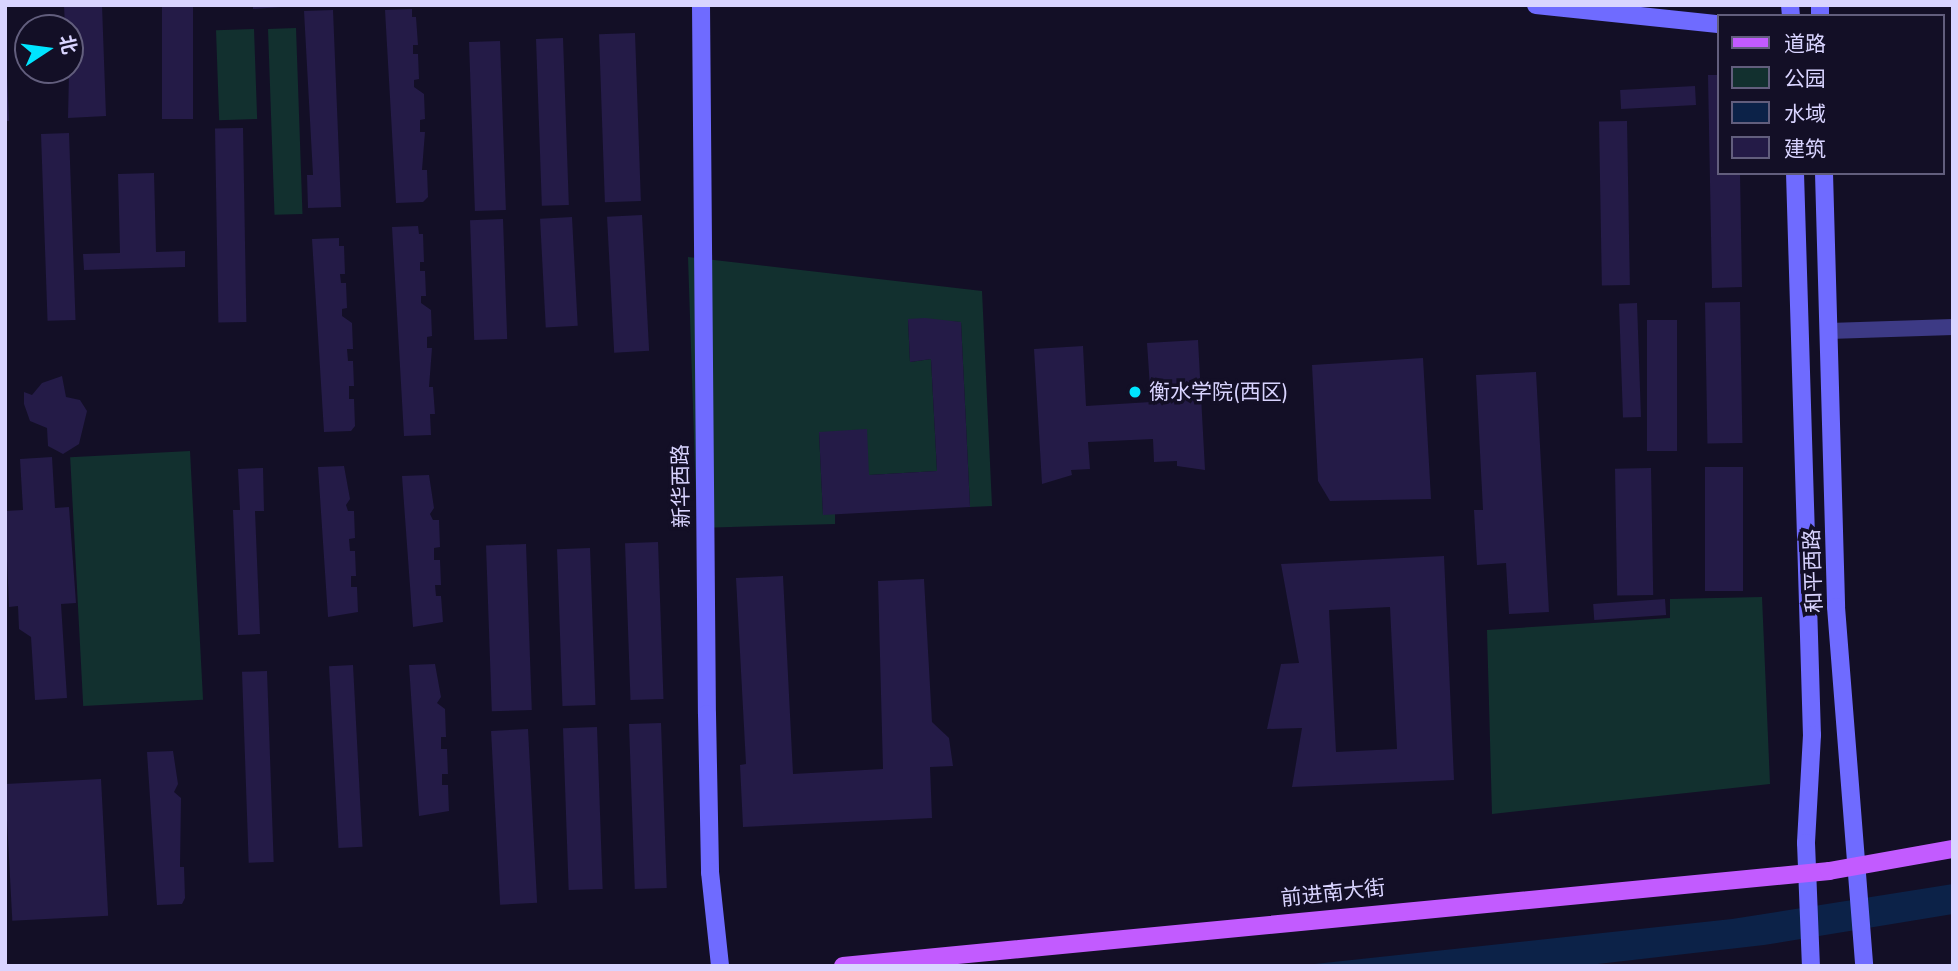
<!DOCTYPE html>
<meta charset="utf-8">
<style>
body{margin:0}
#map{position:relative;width:1958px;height:971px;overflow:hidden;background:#130f26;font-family:"Nunito Sans","Noto Sans SC",sans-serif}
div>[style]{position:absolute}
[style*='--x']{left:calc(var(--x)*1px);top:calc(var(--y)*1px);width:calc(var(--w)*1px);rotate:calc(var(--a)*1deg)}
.green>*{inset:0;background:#12302f;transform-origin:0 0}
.water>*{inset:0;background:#0c2248}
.building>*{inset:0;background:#241b47;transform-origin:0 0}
.street>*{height:16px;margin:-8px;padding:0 8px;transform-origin:8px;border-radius:8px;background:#3d3a85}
.secondary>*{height:18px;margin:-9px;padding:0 9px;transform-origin:9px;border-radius:9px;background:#6f6bff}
.primary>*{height:18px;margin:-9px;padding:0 9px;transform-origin:9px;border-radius:9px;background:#c25bff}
.dots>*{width:19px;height:19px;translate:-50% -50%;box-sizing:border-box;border:4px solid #130f26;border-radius:50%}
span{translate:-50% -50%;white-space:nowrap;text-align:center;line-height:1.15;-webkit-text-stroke:7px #130f26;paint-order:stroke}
.poi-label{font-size:21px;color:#d9d4ff}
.left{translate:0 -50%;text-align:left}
.street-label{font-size:21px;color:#d9d4ff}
.frame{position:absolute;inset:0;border:7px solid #d9d4ff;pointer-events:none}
.legend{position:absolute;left:1717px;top:14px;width:228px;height:161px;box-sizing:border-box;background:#130f26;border:2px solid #625e7d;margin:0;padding:9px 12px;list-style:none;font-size:21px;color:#d9d4ff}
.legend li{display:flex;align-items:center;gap:14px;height:35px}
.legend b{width:35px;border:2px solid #625e7d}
.north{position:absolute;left:14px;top:14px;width:70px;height:70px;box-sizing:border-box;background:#130f26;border:2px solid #625e7d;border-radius:50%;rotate:77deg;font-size:19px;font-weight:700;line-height:28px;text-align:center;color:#d9d4ff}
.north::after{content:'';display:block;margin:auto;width:24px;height:32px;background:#00e5ff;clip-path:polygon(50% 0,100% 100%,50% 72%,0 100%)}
</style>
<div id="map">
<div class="green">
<i style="left:296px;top:28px;width:186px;height:28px;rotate:88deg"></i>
<i style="left:254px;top:29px;width:90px;height:38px;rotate:88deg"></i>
<i style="clip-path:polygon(688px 257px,982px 291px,992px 506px,970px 507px,961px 322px,908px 319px,910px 362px,931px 359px,937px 471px,869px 475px,819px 432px,823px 514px,835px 514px,835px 524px,697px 528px)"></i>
<i style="left:190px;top:451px;width:249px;height:120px;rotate:87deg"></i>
<i style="clip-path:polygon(1762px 597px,1770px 784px,1492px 814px,1487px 630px,1670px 618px,1670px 599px)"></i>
</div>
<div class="water">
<i style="clip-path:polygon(1953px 884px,1953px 914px,1764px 945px,1580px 966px,1296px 966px,1732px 919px)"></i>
</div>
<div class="building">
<i style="clip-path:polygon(64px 5px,102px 5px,106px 116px,68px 118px,70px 28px,65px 28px)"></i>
<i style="left:162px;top:5px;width:31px;height:114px"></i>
<i style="clip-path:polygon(253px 5px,282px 5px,282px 7px,253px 9px)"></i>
<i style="clip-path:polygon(412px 9px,412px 17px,416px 17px,418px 45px,413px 45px,413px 54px,418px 54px,419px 79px,414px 80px,414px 87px,424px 94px,425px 119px,420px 120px,420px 132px,425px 132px,422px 170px,427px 170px,428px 197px,423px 202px,396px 203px,385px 10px)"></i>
<i style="clip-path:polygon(333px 10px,341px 207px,308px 208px,307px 175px,313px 175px,304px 11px)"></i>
<i style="left:635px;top:33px;width:168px;height:36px;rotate:88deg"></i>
<i style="left:563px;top:38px;width:167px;height:27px;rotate:88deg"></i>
<i style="left:500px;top:41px;width:169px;height:31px;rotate:88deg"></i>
<i style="clip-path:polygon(1708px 75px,1718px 75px,1718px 173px,1740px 173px,1742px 287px,1712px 288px)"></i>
<i style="clip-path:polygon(5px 76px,7px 76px,9px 121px,5px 121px)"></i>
<i style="left:1695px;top:86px;width:19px;height:75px;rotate:87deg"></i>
<i style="left:1627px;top:121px;width:164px;height:28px;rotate:89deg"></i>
<i style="left:243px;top:128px;width:194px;height:28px;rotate:89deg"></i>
<i style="left:69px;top:133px;width:187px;height:28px;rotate:88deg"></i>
<i style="clip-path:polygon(154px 173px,156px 252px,185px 251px,185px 267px,84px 270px,83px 254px,120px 253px,118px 174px)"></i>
<i style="left:642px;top:215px;width:136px;height:35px;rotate:87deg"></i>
<i style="left:572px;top:217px;width:109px;height:32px;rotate:87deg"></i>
<i style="left:503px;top:219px;width:120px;height:33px;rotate:88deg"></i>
<i style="clip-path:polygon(418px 226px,419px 234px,423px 234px,424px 262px,420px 262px,420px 271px,425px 271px,426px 296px,421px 296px,421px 303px,431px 310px,432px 336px,427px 337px,427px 348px,432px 348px,429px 387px,433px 387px,435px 414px,430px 414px,431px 435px,404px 436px,392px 227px)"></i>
<i style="clip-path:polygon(339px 238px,339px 246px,344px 246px,345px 274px,340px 274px,341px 283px,346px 283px,347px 308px,342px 309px,342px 316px,352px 323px,353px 349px,347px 349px,348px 361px,353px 361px,354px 386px,349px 386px,349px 399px,354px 399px,355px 426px,351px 431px,324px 432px,312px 239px)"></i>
<i style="left:1740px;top:302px;width:141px;height:35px;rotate:89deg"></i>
<i style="left:1637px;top:303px;width:114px;height:18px;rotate:88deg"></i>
<i style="clip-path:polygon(925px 318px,961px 322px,970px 507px,823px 515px,819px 432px,867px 429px,869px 475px,937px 471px,931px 359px,910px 362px,908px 319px)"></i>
<i style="left:1647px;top:320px;width:30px;height:131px"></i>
<i style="clip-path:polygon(1198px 340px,1205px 470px,1177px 466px,1177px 461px,1154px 462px,1153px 439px,1088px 442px,1090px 469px,1071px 470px,1072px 475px,1042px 484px,1034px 349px,1083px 346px,1086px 406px,1151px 402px,1147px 343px)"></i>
<i style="clip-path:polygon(1423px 358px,1431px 499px,1330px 501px,1318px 481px,1312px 365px)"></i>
<i style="clip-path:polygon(1536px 372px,1549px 612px,1509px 614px,1506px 563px,1477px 565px,1474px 510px,1483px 510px,1476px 375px)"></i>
<i style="clip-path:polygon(62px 376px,66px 397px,80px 400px,87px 411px,79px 444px,63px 454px,48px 446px,47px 428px,30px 421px,24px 404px,24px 392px,32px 395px,42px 383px)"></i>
<i style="clip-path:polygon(52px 457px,55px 508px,69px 507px,76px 603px,61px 604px,67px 698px,35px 700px,31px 637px,19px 629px,18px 606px,9px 607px,5px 511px,23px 510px,20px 459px)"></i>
<i style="clip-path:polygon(344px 466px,350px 499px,346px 505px,348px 511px,354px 511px,355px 538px,349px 539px,350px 551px,355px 551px,356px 576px,351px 576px,351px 587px,357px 587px,358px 612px,328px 617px,318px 467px)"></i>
<i style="left:1705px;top:467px;width:38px;height:124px"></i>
<i style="clip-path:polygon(263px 468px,264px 511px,255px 511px,260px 634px,238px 635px,233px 510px,240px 510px,238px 469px)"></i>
<i style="left:1651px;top:468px;width:127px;height:36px;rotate:89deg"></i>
<i style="clip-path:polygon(429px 475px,434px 508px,430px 514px,433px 520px,439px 520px,440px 547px,434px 548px,434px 560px,440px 560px,441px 585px,435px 585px,436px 596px,441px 596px,443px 622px,413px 627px,402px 476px)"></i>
<i style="left:658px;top:542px;width:157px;height:33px;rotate:88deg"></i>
<i style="left:526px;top:544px;width:166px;height:40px;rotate:88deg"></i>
<i style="left:590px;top:548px;width:157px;height:33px;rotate:88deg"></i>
<i style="clip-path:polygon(evenodd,1444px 556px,1454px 780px,1292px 787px,1302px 728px,1267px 729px,1281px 664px,1299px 663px,1281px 564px,1444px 556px,1390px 607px,1397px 749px,1336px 752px,1329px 610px,1390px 607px)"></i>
<i style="clip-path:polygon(783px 576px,793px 774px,883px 769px,878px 581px,924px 579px,932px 722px,949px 738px,953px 766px,930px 767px,932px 818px,743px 827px,740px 765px,746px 764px,736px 578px)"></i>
<i style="left:1665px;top:599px;width:16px;height:72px;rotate:86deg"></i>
<i style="clip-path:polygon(435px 664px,441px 697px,437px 703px,445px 709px,446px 737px,441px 737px,441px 749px,447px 749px,448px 774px,442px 774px,442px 785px,448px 785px,449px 811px,419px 816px,409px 665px)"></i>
<i style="left:353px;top:665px;width:182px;height:24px;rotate:87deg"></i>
<i style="left:267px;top:671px;width:191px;height:25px;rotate:88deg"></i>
<i style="left:661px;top:723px;width:165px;height:32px;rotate:88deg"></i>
<i style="left:597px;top:727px;width:162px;height:34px;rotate:88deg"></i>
<i style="left:528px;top:729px;width:174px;height:37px;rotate:87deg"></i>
<i style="clip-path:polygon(173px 751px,178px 784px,174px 792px,181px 798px,180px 867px,184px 867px,185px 898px,182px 904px,157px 905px,147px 752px)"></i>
<i style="left:101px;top:779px;width:137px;height:96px;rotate:87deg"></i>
</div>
<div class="street">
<i style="--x:1829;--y:331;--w:124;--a:-1.8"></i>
</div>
<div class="secondary">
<i style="--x:701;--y:5;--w:709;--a:89.52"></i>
<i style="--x:707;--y:714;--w:158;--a:88.9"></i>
<i style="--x:710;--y:872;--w:95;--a:83.9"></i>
<i style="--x:1536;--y:5;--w:183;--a:6"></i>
<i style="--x:1790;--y:5;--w:11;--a:85"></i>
<i style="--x:1820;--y:5;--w:11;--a:90"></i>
<i style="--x:1795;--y:173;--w:562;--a:88.27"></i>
<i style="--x:1812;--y:735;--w:108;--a:93.2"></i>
<i style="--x:1806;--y:843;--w:123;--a:87.7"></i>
<i style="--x:1824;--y:173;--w:434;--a:88.4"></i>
<i style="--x:1836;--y:607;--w:360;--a:85.5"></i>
</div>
<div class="primary">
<i style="--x:843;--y:966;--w:991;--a:-5.5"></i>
<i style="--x:1829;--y:871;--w:126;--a:-10.1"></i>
</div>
<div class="dots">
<i style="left:1135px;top:392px;background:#00e5ff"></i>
</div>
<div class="poi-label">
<span class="left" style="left:1149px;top:392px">衡水学院(西区)</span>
</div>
<div class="street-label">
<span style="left:681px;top:486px;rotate:-91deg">新华西路</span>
<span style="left:1813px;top:571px;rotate:-92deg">和平西路</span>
<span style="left:1333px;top:893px;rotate:-6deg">前进南大街</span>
</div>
<div class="frame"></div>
<ul class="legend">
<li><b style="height:9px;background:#c25bff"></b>道路</li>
<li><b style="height:19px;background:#12302f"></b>公园</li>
<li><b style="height:19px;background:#0c2248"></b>水域</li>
<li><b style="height:19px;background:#241b47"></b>建筑</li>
</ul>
<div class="north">北</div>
</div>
